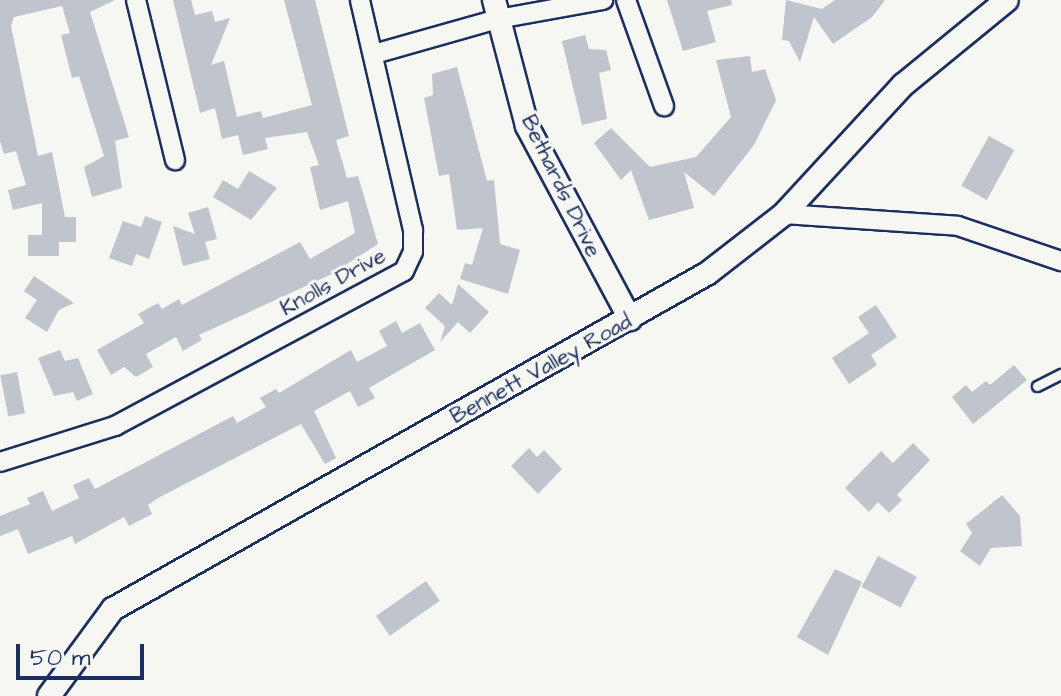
<!DOCTYPE html>
<style>
body{margin:0}
#map{position:relative;width:1061px;height:696px;overflow:hidden;background:#f6f6f2;font-family:"Architects Daughter",sans-serif}
div>[style]{position:absolute}
[style*='--x']{left:calc(var(--x)*1px);top:calc(var(--y)*1px);width:calc(var(--w)*1px);rotate:calc(var(--a)*1deg)}
.building>*{inset:0;background:#c0c4cd;transform-origin:0 0}
.roads{filter:drop-shadow(2px 0 #1b2f5e) drop-shadow(-2px 0 #1b2f5e) drop-shadow(0 2px #1b2f5e) drop-shadow(0 -2px #1b2f5e)}
.service>*{height:9px;margin:-4.5px;padding:0 4.5px;transform-origin:4.5px;border-radius:4.5px;background:#f6f6f2}
.minor>*{height:18px;margin:-9px;padding:0 9px;transform-origin:9px;border-radius:9px;background:#f6f6f2}
.tertiary>*{height:22px;margin:-11px;padding:0 11px;transform-origin:11px;border-radius:11px;background:#f6f6f2}
span{translate:-50% -50%;white-space:nowrap;text-align:center;line-height:1.15;-webkit-text-stroke:6px #f6f6f2;paint-order:stroke}
.street-label{font-size:22px;color:#1b2f5e}
.scale{position:absolute;left:16px;top:644px;width:128px;height:36px;box-sizing:border-box;border:4px solid #1b2f5e;border-top:0;padding-left:10px;font-size:24px;line-height:28px;white-space:nowrap;color:#1b2f5e;-webkit-text-stroke:6px #f6f6f2;paint-order:stroke}
</style>
<div id="map">
<div class="building">
<i style="clip-path:polygon(0 0,115px 0,90px 12px,129px 137px,115px 141px,122px 188px,92px 197px,84px 167px,104px 156px,79px 76px,72px 78px,61px 35px,70px 33px,62px 6px,14px 17px,11px 26px,38px 156px,52px 152px,65px 217px,76px 217px,76px 242px,59px 242px,59px 256px,28px 256px,28px 235px,42px 235px,42px 203px,13px 210px,8px 190px,26px 185px,16px 151px,4px 154px,0 141px)"></i>
<i style="clip-path:polygon(173px 0,191px 0,195px 15px,212px 11px,215px 22px,230px 18px,211px 65px,224px 61px,237px 117px,261px 111px,263px 118px,312px 105px,284px 0,315px 0,349px 136px,336px 140px,347px 178px,358px 176px,378px 244px,330px 275px,199px 335px,202px 340px,183px 351px,176px 337px,146px 354px,153px 367px,136px 377px,124px 367px,111px 375px,97px 350px,144px 323px,138px 314px,158px 303px,162px 309px,179px 299px,182px 305px,300px 242px,310px 259px,355px 233px,348px 201px,320px 210px,310px 167px,319px 165px,307px 132px,265px 138px,268px 149px,243px 155px,238px 135px,222px 139px,215px 108px,200px 113px)"></i>
<i style="clip-path:polygon(667px 0,731px 0,732px 5px,707px 11px,716px 42px,683px 51px)"></i>
<i style="clip-path:polygon(786px 0,822px 9px,835px 0,885px 0,872px 17px,833px 44px,814px 17px,800px 62px,789px 41px,782px 40px)"></i>
<i style="clip-path:polygon(585px 35px,589px 49px,606px 50px,611px 70px,599px 73px,607px 119px,582px 125px,562px 41px)"></i>
<i style="clip-path:polygon(750px 56px,752px 72px,765px 69px,776px 100px,754px 145px,714px 196px,684px 172px,694px 208px,649px 220px,631px 170px,621px 180px,594px 143px,611px 128px,650px 167px,696px 157px,731px 117px,716px 60px)"></i>
<i style="clip-path:polygon(457px 67px,487px 181px,494px 180px,500px 244px,520px 250px,508px 294px,460px 279px,465px 263px,472px 265px,483px 228px,457px 230px,449px 174px,439px 176px,424px 98px,433px 95px,432px 74px)"></i>
<i style="left:989px;top:136px;width:29px;height:57px;rotate:29deg"></i>
<i style="clip-path:polygon(249px 171px,277px 188px,251px 220px,213px 197px,223px 180px,238px 189px)"></i>
<i style="clip-path:polygon(208px 207px,217px 239px,205px 242px,210px 259px,183px 266px,173px 226px,195px 234px,188px 213px)"></i>
<i style="clip-path:polygon(145px 216px,162px 222px,149px 259px,136px 254px,132px 266px,109px 258px,123px 221px,141px 227px)"></i>
<i style="clip-path:polygon(34px 276px,74px 303px,59px 310px,47px 332px,25px 318px,37px 300px,24px 291px)"></i>
<i style="clip-path:polygon(458px 284px,489px 312px,470px 333px,458px 322px,440px 342px,445px 326px,425px 308px,439px 293px,452px 305px)"></i>
<i style="clip-path:polygon(876px 305px,897px 337px,871px 355px,877px 365px,849px 384px,832px 358px,869px 333px,858px 317px)"></i>
<i style="clip-path:polygon(396px 321px,402px 333px,420px 323px,435px 350px,369px 388px,375px 398px,358px 407px,350px 391px,314px 411px,336px 458px,325px 464px,301px 424px,158px 498px,148px 505px,152px 514px,129px 526px,124px 517px,75px 544px,72px 536px,28px 554px,18px 529px,0 536px,0 516px,30px 504px,27px 498px,43px 491px,52px 511px,79px 498px,73px 485px,89px 478px,95px 489px,233px 416px,237px 423px,266px 407px,260px 398px,276px 389px,279px 393px,351px 350px,357px 362px,387px 346px,379px 331px)"></i>
<i style="clip-path:polygon(60px 350px,65px 361px,78px 358px,93px 394px,77px 401px,73px 392px,54px 396px,38px 358px)"></i>
<i style="clip-path:polygon(1014px 365px,1027px 380px,973px 424px,952px 397px,966px 385px,972px 392px,986px 381px,990px 385px)"></i>
<i style="left:17px;top:372px;width:42px;height:17px;rotate:79deg"></i>
<i style="clip-path:polygon(913px 443px,930px 460px,897px 495px,902px 500px,889px 513px,878px 502px,869px 512px,845px 488px,881px 451px,893px 463px)"></i>
<i style="clip-path:polygon(529px 448px,537px 457px,544px 450px,562px 469px,538px 494px,511px 466px)"></i>
<i style="clip-path:polygon(1002px 495px,1020px 516px,1022px 546px,991px 548px,980px 566px,960px 551px,972px 533px,966px 524px)"></i>
<i style="left:878px;top:556px;width:44px;height:35px;rotate:28deg"></i>
<i style="clip-path:polygon(835px 569px,862px 582px,828px 655px,797px 637px)"></i>
<i style="left:426px;top:581px;width:24px;height:61px;rotate:55deg"></i>
</div>
<div class="roads">
<div class="service">
<i style="--x:1037;--y:386;--w:27;--a:-27"></i>
</div>
<div class="minor">
<i style="--x:136;--y:0;--w:165;--a:76.3"></i>
<i style="--x:626;--y:0;--w:113;--a:70.3"></i>
<i style="--x:374;--y:54;--w:129;--a:-15.8"></i>
<i style="--x:498;--y:19;--w:107;--a:-10.3"></i>
<i style="--x:784;--y:214;--w:174;--a:3.9"></i>
<i style="--x:958;--y:226;--w:109;--a:18.8"></i>
<i style="--x:0;--y:462;--w:121;--a:-17.4"></i>
<i style="--x:115;--y:426;--w:328;--a:-28.2"></i>
<i style="--x:404;--y:271;--w:21;--a:-65"></i>
<i style="--x:413;--y:252;--w:22;--a:-90"></i>
<i style="--x:413;--y:230;--w:236;--a:-103"></i>
</div>
<div class="tertiary">
<i style="--x:494;--y:0;--w:130;--a:75.3"></i>
<i style="--x:527;--y:126;--w:219;--a:61.9"></i>
<i style="--x:49;--y:696;--w:108;--a:-53.7"></i>
<i style="--x:113;--y:609;--w:683;--a:-29.45"></i>
<i style="--x:708;--y:273;--w:96;--a:-37.8"></i>
<i style="--x:784;--y:214;--w:176;--a:-47.3"></i>
<i style="--x:903;--y:85;--w:134;--a:-39.3"></i>
</div>
</div>
<div class="street-label">
<span style="left:561px;top:186px;rotate:64deg">Bethards Drive</span>
<span style="left:333px;top:282px;rotate:-29deg">Knolls Drive</span>
<span style="left:541px;top:369px;rotate:-29deg">Bennett Valley Road</span>
</div>
<div class="scale">50 m</div>
</div>
